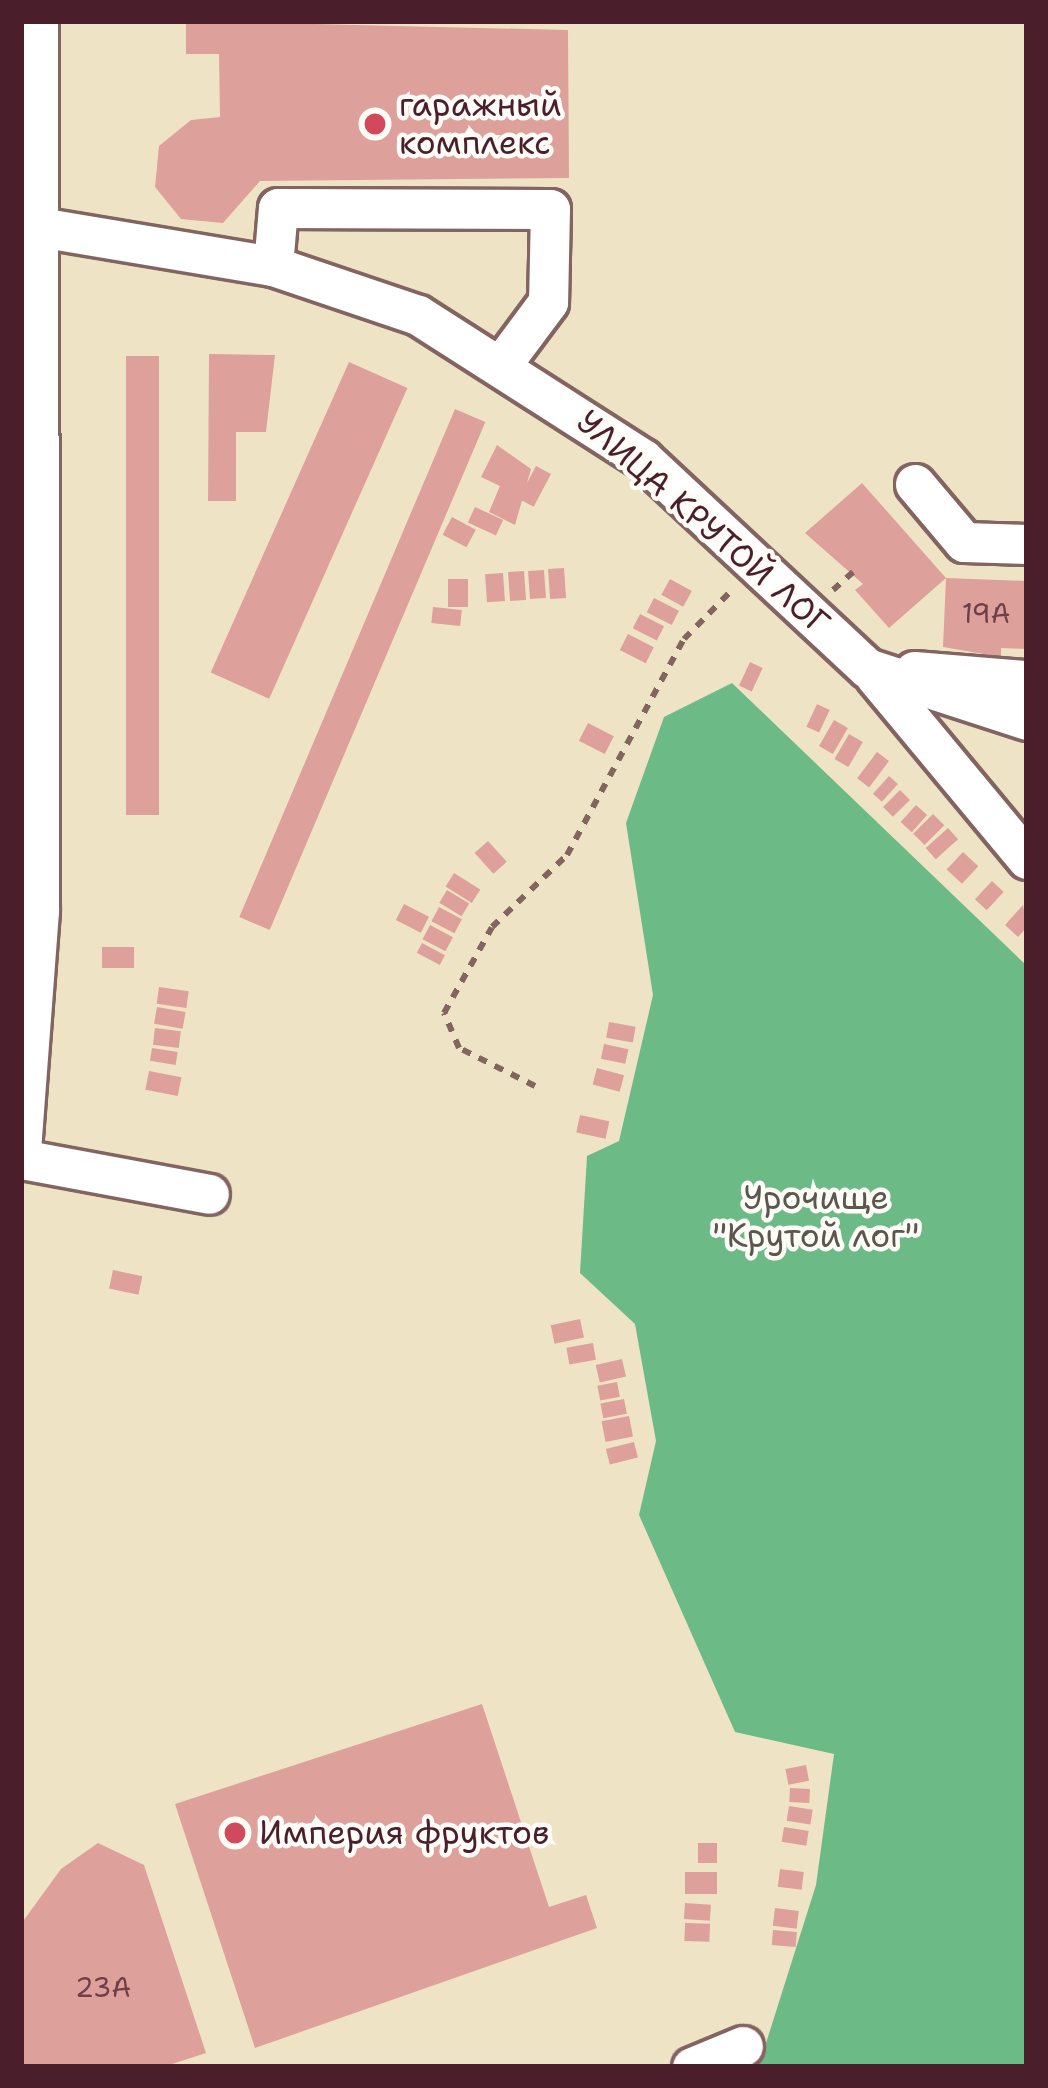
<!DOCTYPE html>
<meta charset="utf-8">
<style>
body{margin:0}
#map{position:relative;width:1048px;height:2088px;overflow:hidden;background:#eee4c5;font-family:"Shantell Sans",sans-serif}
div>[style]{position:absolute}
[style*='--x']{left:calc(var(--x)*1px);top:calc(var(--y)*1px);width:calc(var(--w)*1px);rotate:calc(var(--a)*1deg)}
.forest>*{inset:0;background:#6cbb86}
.building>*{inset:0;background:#dea09b;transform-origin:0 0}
.path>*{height:6px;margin-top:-3px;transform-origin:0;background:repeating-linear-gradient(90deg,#836461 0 9px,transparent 0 18px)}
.roads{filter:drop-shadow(3px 0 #836461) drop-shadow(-3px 0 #836461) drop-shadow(0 3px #836461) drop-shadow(0 -3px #836461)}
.minor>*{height:39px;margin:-19.5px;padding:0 19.5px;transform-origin:19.5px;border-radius:19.5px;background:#fff}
.dots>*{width:33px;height:33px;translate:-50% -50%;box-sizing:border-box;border:6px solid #fdfcf7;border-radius:50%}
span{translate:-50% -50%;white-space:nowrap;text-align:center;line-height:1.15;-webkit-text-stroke:9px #fdfcf7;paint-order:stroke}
.number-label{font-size:27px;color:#6f3f47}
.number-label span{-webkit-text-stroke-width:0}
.poi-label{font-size:33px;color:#4a1f2b}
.left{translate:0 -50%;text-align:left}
.street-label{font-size:33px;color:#4a1f2b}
.park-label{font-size:33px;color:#5c574e}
.frame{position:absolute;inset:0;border:24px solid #4a1f2b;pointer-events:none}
</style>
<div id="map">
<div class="forest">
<i style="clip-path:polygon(732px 683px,1027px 966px,1027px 2067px,741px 2067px,761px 2059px,816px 1885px,834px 1754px,735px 1732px,639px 1515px,656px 1441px,635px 1324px,580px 1273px,587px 1156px,619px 1141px,653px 995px,626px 823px,664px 717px)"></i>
</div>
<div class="building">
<i style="clip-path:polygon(186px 21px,568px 30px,569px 178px,260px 181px,223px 223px,181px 219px,155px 187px,159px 146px,191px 120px,220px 117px,219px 54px,186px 54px)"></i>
<i style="clip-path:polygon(209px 354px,275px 355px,266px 432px,236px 432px,236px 501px,208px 501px)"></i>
<i style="left:126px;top:356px;width:33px;height:459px"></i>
<i style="left:349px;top:362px;width:64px;height:340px;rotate:24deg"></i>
<i style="left:455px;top:409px;width:33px;height:552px;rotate:23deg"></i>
<i style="clip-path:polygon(497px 445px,531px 469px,515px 525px,489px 512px,500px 486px,481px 477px)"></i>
<i style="left:536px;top:466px;width:17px;height:37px;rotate:28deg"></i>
<i style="clip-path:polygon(862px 483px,946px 578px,889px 628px,855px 590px,863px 584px,805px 533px)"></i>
<i style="left:475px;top:507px;width:31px;height:17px;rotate:25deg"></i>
<i style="left:452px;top:517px;width:27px;height:20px;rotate:28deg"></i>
<i style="left:564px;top:568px;width:30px;height:16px;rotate:86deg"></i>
<i style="left:544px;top:570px;width:28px;height:16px;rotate:86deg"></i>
<i style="left:524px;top:571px;width:29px;height:16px;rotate:86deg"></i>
<i style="left:503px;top:573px;width:28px;height:18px;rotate:86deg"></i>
<i style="clip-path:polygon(946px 578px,1027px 581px,1027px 649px,1001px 648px,1001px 657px,943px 647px)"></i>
<i style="left:448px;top:579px;width:20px;height:28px"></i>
<i style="left:670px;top:579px;width:25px;height:18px;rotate:29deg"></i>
<i style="left:654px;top:598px;width:28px;height:16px;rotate:27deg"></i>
<i style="left:433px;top:607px;width:29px;height:16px;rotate:6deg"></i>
<i style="left:640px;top:614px;width:27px;height:16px;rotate:27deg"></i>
<i style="left:628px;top:634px;width:29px;height:18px;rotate:27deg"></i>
<i style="left:750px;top:662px;width:14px;height:26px;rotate:25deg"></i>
<i style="left:817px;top:704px;width:14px;height:25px;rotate:25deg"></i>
<i style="left:834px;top:720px;width:16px;height:30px;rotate:30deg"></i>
<i style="left:588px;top:723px;width:29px;height:20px;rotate:27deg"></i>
<i style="left:849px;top:734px;width:16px;height:29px;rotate:30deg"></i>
<i style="left:877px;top:752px;width:15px;height:33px;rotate:37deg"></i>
<i style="left:889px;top:776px;width:12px;height:24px;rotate:42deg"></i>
<i style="left:900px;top:790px;width:14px;height:24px;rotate:45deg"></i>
<i style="left:916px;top:805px;width:15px;height:23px;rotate:42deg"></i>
<i style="left:933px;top:814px;width:16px;height:28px;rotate:45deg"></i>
<i style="left:948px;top:828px;width:15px;height:30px;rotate:48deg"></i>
<i style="left:488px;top:841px;width:28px;height:18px;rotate:48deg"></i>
<i style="left:963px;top:852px;width:21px;height:24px;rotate:43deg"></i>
<i style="left:454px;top:873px;width:31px;height:16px;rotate:32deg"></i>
<i style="left:992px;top:881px;width:16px;height:25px;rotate:43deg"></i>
<i style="left:447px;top:890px;width:26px;height:15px;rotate:31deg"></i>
<i style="left:404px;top:904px;width:28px;height:18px;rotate:27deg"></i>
<i style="clip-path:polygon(1023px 905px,1027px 927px,1018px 937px,1005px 925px)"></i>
<i style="left:439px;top:907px;width:26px;height:16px;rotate:28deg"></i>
<i style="left:430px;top:925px;width:26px;height:16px;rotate:28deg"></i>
<i style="left:422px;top:943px;width:26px;height:11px;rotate:28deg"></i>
<i style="left:134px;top:947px;width:21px;height:32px;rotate:90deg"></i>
<i style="left:159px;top:987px;width:30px;height:17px;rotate:8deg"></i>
<i style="left:157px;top:1007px;width:29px;height:17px;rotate:10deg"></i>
<i style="left:609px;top:1022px;width:27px;height:16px;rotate:10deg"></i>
<i style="left:155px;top:1028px;width:26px;height:17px;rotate:7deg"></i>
<i style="left:604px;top:1044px;width:25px;height:15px;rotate:12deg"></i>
<i style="left:152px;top:1048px;width:26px;height:13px;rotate:9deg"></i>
<i style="left:597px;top:1068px;width:28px;height:17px;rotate:15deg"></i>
<i style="left:149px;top:1071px;width:33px;height:19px;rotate:11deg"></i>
<i style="left:580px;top:1115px;width:30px;height:18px;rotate:12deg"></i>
<i style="left:113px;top:1270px;width:30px;height:19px;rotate:12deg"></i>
<i style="left:580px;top:1319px;width:19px;height:30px;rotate:78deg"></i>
<i style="left:593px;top:1343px;width:17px;height:27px;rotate:80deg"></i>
<i style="left:622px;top:1359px;width:18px;height:27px;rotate:77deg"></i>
<i style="left:617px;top:1382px;width:15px;height:20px;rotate:79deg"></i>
<i style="left:624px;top:1399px;width:15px;height:24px;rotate:79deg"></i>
<i style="left:629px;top:1416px;width:21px;height:28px;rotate:79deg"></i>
<i style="left:634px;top:1442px;width:16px;height:29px;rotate:76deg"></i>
<i style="clip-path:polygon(482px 1704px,549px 1907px,586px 1895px,597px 1928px,255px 2048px,175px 1804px)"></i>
<i style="left:806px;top:1765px;width:16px;height:21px;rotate:79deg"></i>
<i style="left:790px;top:1788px;width:20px;height:14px;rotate:3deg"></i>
<i style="left:789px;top:1806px;width:24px;height:15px;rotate:9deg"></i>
<i style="left:784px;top:1827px;width:25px;height:15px;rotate:9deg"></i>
<i style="clip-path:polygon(98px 1843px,144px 1865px,206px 2053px,163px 2067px,21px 2067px,21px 1924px,61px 1869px)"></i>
<i style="left:698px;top:1843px;width:19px;height:20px"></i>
<i style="left:780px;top:1869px;width:24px;height:18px;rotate:7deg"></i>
<i style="left:717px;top:1872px;width:22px;height:32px;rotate:90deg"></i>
<i style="left:685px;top:1903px;width:26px;height:16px;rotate:4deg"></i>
<i style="left:775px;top:1908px;width:24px;height:18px;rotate:7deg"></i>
<i style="left:685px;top:1923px;width:25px;height:18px;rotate:2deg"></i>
<i style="left:773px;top:1930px;width:24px;height:15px;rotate:5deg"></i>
</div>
<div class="path">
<i style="--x:833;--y:590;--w:27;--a:-42"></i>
<i style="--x:535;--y:1086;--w:85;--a:-153.4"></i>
<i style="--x:459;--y:1048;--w:38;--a:-113"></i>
<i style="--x:444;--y:1013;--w:98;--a:-60.8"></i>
<i style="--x:492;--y:927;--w:104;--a:-43.8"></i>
<i style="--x:567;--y:855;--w:246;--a:-61.6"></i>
<i style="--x:684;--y:639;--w:67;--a:-45.6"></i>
</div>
<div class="roads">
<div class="minor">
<i style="--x:21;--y:224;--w:255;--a:9.5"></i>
<i style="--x:273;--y:266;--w:153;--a:18.7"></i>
<i style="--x:418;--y:315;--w:267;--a:32.6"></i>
<i style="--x:643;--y:459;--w:306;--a:43"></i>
<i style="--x:867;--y:668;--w:168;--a:18"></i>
<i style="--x:273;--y:266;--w:58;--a:-85.1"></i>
<i style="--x:278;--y:208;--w:272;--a:0.2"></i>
<i style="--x:550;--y:209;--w:93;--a:91.2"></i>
<i style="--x:548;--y:302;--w:74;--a:126.7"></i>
<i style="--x:915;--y:484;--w:76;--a:49.8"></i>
<i style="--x:964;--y:542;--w:63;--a:1.8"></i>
<i style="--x:914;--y:671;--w:113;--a:4.6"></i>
<i style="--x:875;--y:676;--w:238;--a:50.3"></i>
<i style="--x:21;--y:1150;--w:240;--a:-85.7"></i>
<i style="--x:39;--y:911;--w:890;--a:-90.06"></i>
<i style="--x:21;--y:1159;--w:191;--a:10.5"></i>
<i style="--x:692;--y:2067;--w:55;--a:-22.4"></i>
</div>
</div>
<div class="dots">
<i style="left:375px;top:124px;background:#d1495b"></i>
<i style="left:235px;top:1833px;background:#d1495b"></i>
</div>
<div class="number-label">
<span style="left:986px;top:614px">19А</span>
<span style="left:103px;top:1988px">23А</span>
</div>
<div class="poi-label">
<span class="left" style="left:399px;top:124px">гаражный<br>комплекс</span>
<span class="left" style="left:259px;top:1833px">Империя фруктов</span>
</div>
<div class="street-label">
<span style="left:703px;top:522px;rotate:41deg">УЛИЦА КРУТОЙ ЛОГ</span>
</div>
<div class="park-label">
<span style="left:816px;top:1217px">Урочище<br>"Крутой лог"</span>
</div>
<div class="frame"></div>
</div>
